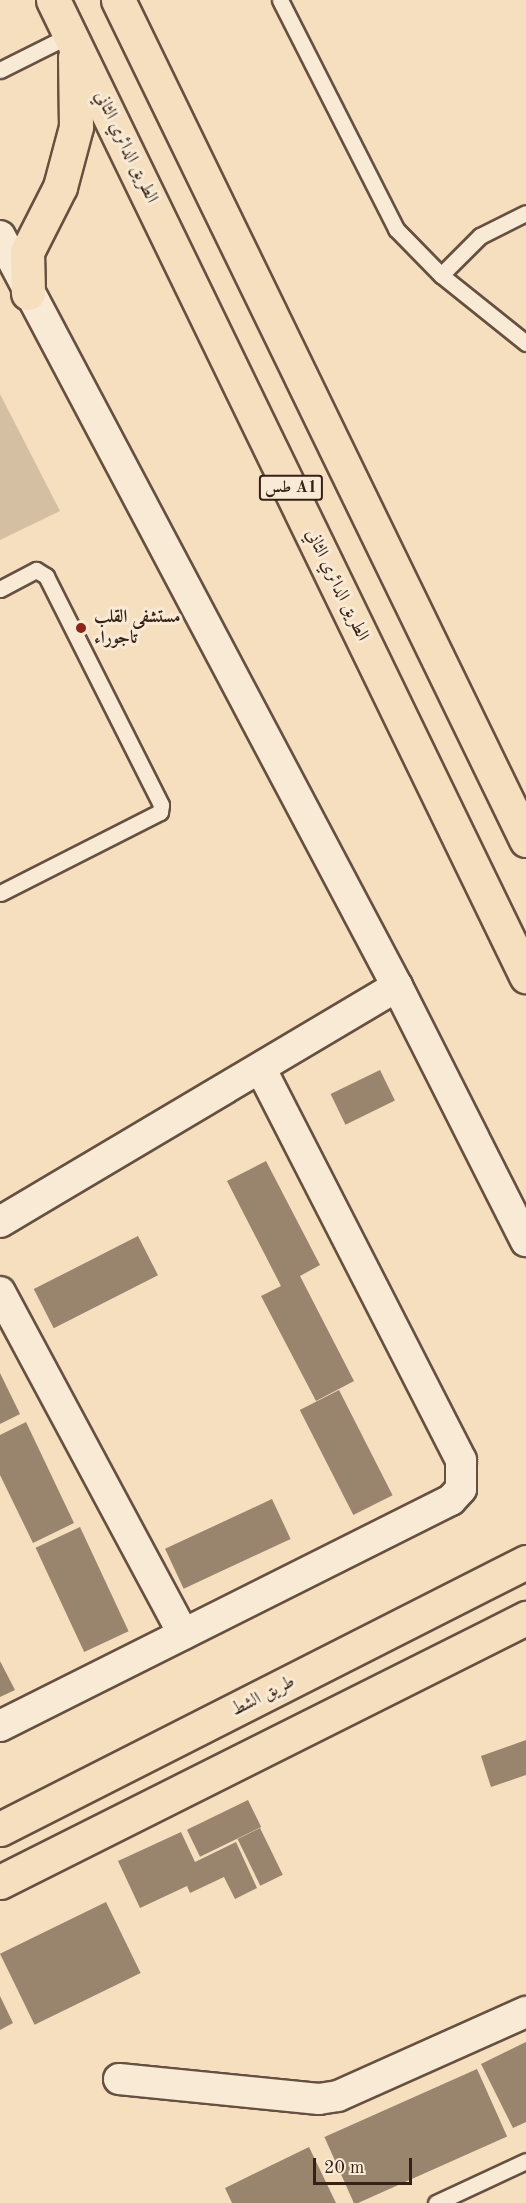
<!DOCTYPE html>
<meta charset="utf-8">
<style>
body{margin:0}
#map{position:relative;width:526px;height:2203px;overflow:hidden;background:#f5dfbe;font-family:"Old Standard TT",Amiri,serif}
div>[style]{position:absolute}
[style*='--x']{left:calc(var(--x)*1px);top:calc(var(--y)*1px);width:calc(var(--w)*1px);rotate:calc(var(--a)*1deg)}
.green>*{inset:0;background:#d5bfa2}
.building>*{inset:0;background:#99846e;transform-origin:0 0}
.roads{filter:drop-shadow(2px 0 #665041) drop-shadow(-2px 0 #665041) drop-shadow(0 2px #665041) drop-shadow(0 -2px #665041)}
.service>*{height:15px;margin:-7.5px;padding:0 7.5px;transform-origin:7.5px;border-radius:7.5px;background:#f8ead5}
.minor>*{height:30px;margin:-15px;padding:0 15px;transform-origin:15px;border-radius:15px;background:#f8ead5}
.trunk>*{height:33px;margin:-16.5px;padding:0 16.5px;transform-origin:16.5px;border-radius:16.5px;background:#f5dfbe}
.dots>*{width:16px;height:16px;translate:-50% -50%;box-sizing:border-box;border:3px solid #f8ead5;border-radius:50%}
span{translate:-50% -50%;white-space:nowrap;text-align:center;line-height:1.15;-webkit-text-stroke:6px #f8ead5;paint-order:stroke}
.shield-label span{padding:2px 4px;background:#f8ead5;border:2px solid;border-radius:4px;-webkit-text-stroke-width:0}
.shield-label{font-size:16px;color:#362117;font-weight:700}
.street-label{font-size:18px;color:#362117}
.poi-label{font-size:18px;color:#362117;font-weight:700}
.left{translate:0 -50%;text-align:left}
.scale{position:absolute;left:313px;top:2158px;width:99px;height:27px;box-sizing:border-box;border:3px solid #362117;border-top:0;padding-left:8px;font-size:18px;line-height:21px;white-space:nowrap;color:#362117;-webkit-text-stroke:4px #f8ead5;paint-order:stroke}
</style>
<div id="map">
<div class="green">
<i style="clip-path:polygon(0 394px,60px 511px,0 540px)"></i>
</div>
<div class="building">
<i style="left:380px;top:1070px;width:34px;height:55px;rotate:64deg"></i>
<i style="clip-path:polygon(266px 1161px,320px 1265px,300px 1276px,354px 1381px,316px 1401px,261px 1296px,281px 1286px,227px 1181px)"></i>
<i style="left:138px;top:1236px;width:44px;height:117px;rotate:63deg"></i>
<i style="clip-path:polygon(0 1373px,20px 1414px,0 1424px)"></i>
<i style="left:339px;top:1390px;width:118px;height:44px;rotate:63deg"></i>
<i style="clip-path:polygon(26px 1422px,74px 1523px,33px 1543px,0 1475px,0 1435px)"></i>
<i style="left:272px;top:1499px;width:44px;height:118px;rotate:65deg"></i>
<i style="left:80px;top:1527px;width:115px;height:49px;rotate:65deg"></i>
<i style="clip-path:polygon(0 1661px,15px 1690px,0 1697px)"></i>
<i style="clip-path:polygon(526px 1740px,526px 1775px,491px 1787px,481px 1756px)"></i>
<i style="left:248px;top:1800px;width:30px;height:68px;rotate:64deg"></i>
<i style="left:260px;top:1828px;width:52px;height:25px;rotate:64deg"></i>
<i style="clip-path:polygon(181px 1832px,195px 1862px,236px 1842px,257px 1888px,235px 1899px,224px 1877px,190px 1893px,187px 1886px,140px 1908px,118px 1861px)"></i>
<i style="left:106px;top:1902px;width:79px;height:118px;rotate:64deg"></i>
<i style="clip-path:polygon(0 1996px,13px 2023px,0 2030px)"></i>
<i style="clip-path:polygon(526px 2042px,526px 2122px,513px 2128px,481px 2064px)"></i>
<i style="left:477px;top:2069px;width:74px;height:167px;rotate:66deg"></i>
<i style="clip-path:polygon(309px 2147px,336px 2203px,232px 2203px,225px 2188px)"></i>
</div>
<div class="roads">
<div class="service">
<i style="--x:280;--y:0;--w:257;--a:63.1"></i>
<i style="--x:396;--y:229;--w:64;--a:45.6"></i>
<i style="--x:441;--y:275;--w:109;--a:38.7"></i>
<i style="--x:0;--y:70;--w:78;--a:-26.6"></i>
<i style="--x:441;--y:275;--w:55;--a:-45"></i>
<i style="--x:480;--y:236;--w:51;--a:-26.6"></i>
<i style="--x:0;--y:589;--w:41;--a:-27.8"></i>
<i style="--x:36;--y:570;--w:12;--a:31"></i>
<i style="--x:46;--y:576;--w:256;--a:63.3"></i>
<i style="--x:161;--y:805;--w:7;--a:98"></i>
<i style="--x:160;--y:812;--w:179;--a:153.1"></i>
<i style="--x:436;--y:2203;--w:99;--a:-25"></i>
</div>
<div class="minor">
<i style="--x:0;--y:236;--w:849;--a:62.11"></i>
<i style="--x:397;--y:986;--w:286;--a:63.2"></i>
<i style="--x:0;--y:1222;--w:462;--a:-30.7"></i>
<i style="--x:0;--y:1292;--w:388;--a:61.8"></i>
<i style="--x:0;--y:1726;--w:504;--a:-26.62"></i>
<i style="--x:451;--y:1500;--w:15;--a:-48"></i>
<i style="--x:461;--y:1489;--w:29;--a:-90"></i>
<i style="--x:461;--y:1460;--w:438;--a:-117.1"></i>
<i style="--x:119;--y:2079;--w:201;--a:5.7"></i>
<i style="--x:319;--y:2099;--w:19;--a:-9"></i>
<i style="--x:338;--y:2096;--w:206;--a:-24.1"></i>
</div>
<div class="trunk">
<i style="--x:53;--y:0;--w:1085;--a:64.14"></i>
<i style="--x:118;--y:0;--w:934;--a:64.09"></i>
<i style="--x:28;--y:293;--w:41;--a:-91.4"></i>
<i style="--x:27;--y:252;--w:73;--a:-63.1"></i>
<i style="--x:60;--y:187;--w:62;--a:-75.1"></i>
<i style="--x:76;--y:127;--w:70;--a:-90.8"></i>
<i style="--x:0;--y:1829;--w:590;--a:-26.91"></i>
<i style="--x:0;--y:1882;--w:589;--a:-26.65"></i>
</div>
</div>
<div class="dots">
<i style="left:81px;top:628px;background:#8f2418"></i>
</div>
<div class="shield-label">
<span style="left:291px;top:488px">طس A1</span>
</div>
<div class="street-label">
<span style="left:126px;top:147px;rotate:64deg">الطريق الدائري الثاني</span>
<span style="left:337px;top:585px;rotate:64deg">الطريق الدائري الثاني</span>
<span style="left:263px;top:1696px;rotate:-27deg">طريق الشط</span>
</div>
<div class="poi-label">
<span class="left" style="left:94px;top:628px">مستشفى القلب<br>تاجوراء</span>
</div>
<div class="scale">20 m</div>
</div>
